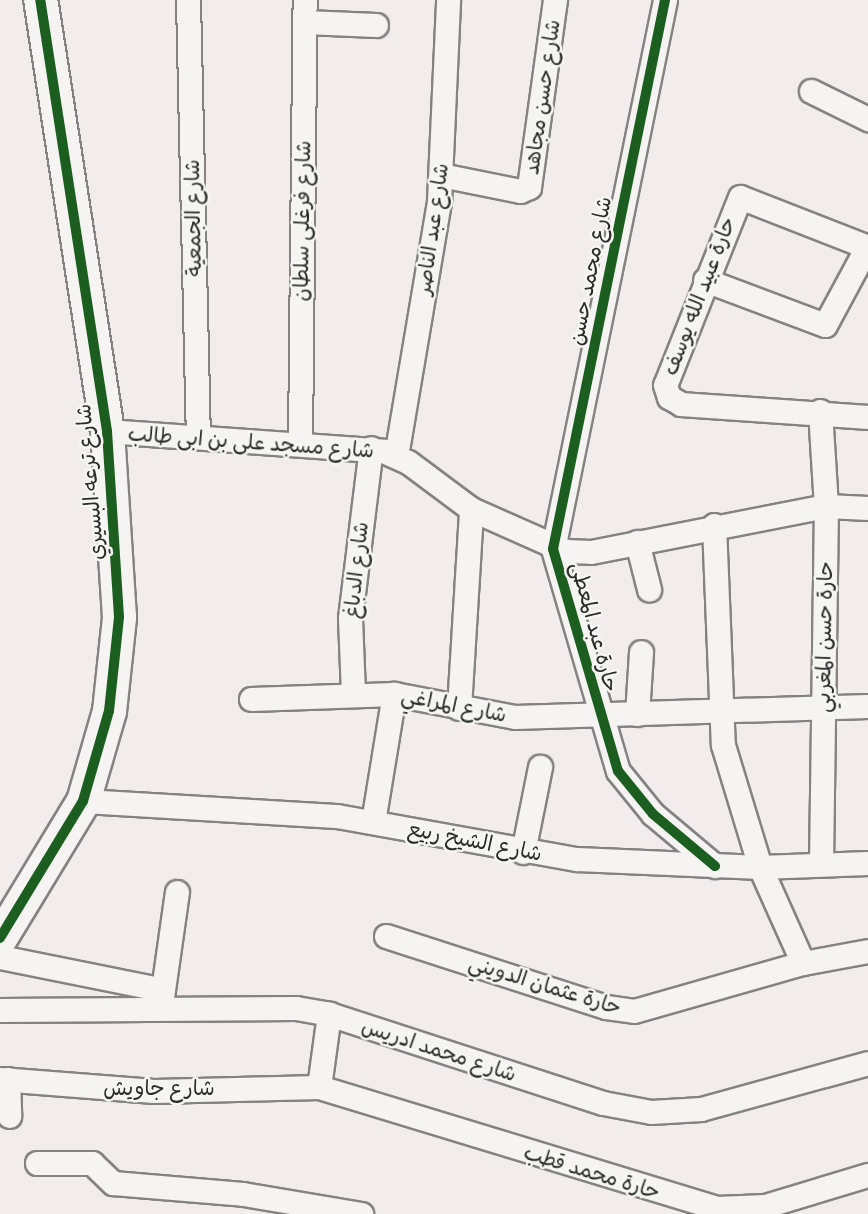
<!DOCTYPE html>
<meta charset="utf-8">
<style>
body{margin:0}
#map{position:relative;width:868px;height:1214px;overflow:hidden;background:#f2eced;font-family:"Patrick Hand","Playpen Sans Arabic",sans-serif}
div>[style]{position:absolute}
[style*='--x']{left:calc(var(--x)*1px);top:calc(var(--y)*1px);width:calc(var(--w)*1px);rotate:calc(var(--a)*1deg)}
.roads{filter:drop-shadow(2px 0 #858282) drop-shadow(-2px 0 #858282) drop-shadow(0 2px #858282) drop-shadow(0 -2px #858282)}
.street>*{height:23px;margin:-11.5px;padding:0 11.5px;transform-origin:11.5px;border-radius:11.5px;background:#f5f4f2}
.secondary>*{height:33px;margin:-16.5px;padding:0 16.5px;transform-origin:16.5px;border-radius:16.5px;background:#f5f4f2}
.cycleway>*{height:10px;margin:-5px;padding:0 5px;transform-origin:5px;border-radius:5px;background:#1b5e20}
span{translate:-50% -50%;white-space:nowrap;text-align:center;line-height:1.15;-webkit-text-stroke:5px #f6f6f2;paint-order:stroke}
.street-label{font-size:21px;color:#2b2b2b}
</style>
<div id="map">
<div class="roads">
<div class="street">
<i style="--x:188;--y:0;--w:437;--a:88.7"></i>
<i style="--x:665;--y:0;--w:560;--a:101.53"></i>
<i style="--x:553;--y:549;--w:231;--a:73.7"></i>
<i style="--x:618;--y:771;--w:55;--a:50.9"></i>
<i style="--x:653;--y:814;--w:81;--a:40"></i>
<i style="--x:305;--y:22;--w:71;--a:2.4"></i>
<i style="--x:811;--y:91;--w:64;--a:26.2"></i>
<i style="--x:441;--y:175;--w:81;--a:11.4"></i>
<i style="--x:520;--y:191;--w:10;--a:-24"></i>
<i style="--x:529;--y:187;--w:189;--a:-82.1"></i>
<i style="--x:868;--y:247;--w:137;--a:-158.7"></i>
<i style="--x:740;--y:197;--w:202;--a:111.7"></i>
<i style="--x:665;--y:385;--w:13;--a:72"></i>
<i style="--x:669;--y:397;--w:14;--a:30"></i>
<i style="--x:681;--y:404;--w:187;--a:4"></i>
<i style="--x:705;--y:280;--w:128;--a:20.6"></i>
<i style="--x:825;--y:325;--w:89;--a:-61.7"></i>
<i style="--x:820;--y:411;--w:95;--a:86.4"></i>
<i style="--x:826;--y:506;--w:357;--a:90.8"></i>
<i style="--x:107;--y:431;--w:277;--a:4.1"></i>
<i style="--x:383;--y:451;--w:27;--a:24"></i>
<i style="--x:408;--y:462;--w:79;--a:36.7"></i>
<i style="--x:471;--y:509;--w:104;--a:23.9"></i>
<i style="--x:566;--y:551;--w:25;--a:2"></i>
<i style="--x:591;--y:552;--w:239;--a:-11.1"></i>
<i style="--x:826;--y:506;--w:42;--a:2.7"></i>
<i style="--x:300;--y:442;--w:442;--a:-89.4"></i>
<i style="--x:396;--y:456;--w:259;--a:-80.4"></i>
<i style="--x:439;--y:201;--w:201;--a:-87.4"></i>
<i style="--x:714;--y:525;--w:220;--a:87.7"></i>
<i style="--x:723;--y:745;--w:127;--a:73.1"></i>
<i style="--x:760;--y:867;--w:105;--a:65.9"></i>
<i style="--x:637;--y:542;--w:49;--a:75.7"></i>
<i style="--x:353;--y:693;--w:75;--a:-92.3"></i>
<i style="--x:350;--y:618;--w:171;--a:-83"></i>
<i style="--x:251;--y:699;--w:143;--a:-2"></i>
<i style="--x:394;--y:694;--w:123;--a:10.8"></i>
<i style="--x:515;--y:717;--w:353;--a:-1.8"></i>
<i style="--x:459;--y:708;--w:199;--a:-86.5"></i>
<i style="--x:637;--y:714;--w:62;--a:-86.3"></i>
<i style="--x:83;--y:801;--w:254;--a:3.4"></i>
<i style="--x:337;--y:816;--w:244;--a:10.2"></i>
<i style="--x:577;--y:859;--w:183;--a:2.5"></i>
<i style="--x:760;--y:867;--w:108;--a:-2.1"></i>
<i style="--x:373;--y:822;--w:130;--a:-80.7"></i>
<i style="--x:523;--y:852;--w:87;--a:-78.7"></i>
<i style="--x:386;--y:936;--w:231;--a:17.9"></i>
<i style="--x:606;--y:1007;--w:28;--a:8"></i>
<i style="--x:634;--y:1011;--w:176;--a:-15.9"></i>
<i style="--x:803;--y:963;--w:66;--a:-10.5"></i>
<i style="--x:0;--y:957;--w:166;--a:11.4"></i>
<i style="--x:161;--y:1004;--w:113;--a:-81.9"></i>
<i style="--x:0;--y:1010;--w:296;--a:-0.4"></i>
<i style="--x:296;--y:1008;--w:34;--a:10"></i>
<i style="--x:329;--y:1014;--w:288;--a:18"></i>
<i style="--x:603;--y:1103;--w:49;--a:10.6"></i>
<i style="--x:651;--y:1112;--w:50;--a:-3.4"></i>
<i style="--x:701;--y:1109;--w:173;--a:-15.4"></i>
<i style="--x:0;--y:1079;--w:154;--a:4.5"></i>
<i style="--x:154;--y:1091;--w:165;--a:-1.4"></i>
<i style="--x:319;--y:1087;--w:416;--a:16.9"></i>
<i style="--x:717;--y:1208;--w:48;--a:-2.4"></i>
<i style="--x:765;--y:1206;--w:108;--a:-16.8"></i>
<i style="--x:8;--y:1079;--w:37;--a:88"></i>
<i style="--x:319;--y:1087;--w:74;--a:-82.2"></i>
<i style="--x:37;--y:1163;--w:55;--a:0"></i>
<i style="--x:92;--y:1163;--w:29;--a:44"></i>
<i style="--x:113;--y:1183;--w:130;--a:4.8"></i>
<i style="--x:243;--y:1194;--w:120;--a:9.6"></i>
</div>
<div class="secondary">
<i style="--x:0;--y:938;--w:160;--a:-58.8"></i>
<i style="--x:83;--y:801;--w:94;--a:-73.9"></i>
<i style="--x:109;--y:711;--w:95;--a:-83.9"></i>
<i style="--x:119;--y:617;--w:186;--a:-93.7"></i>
<i style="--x:107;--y:431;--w:436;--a:-98.8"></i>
</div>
</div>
<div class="cycleway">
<i style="--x:665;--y:0;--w:560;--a:101.53"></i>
<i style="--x:553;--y:549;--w:231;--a:73.7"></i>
<i style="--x:618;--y:771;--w:55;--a:50.9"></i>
<i style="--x:653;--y:814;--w:81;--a:40"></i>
<i style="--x:0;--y:938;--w:160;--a:-58.8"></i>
<i style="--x:83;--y:801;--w:94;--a:-73.9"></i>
<i style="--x:109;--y:711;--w:95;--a:-83.9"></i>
<i style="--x:119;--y:617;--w:186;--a:-93.7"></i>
<i style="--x:107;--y:431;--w:436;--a:-98.8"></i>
</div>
<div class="street-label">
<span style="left:542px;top:97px;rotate:-82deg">شارع حسن مجاهد</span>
<span style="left:193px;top:218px;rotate:-91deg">شارع الجمعية</span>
<span style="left:302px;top:221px;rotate:-89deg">شارع فرغلى سلطان</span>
<span style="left:432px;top:229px;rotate:-82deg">شارع عبد الناصر</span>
<span style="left:590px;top:271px;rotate:-79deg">شارع محمد حسن</span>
<span style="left:699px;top:296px;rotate:-69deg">حارة عبيد الله يوسف</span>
<span style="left:251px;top:442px;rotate:4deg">شارع مسجد على بن ابى طالب</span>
<span style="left:90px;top:482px;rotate:-95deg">شارع ترعه البسيري</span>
<span style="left:356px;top:570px;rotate:-84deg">شارع الدباغ</span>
<span style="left:595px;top:627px;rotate:75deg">حارة عبد المعطى</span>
<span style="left:824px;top:637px;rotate:-89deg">حارة حسن المغربي</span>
<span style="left:454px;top:705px;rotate:11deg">شارع المراغي</span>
<span style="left:475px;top:841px;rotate:11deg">شارع الشيخ ربيع</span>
<span style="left:545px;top:985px;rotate:17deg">حارة عثمان الدويني</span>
<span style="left:439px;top:1050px;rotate:18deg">شارع محمد ادريس</span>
<span style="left:159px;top:1088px">شارع جاويش</span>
<span style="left:592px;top:1172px;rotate:17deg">حارة محمد قطب</span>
</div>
</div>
